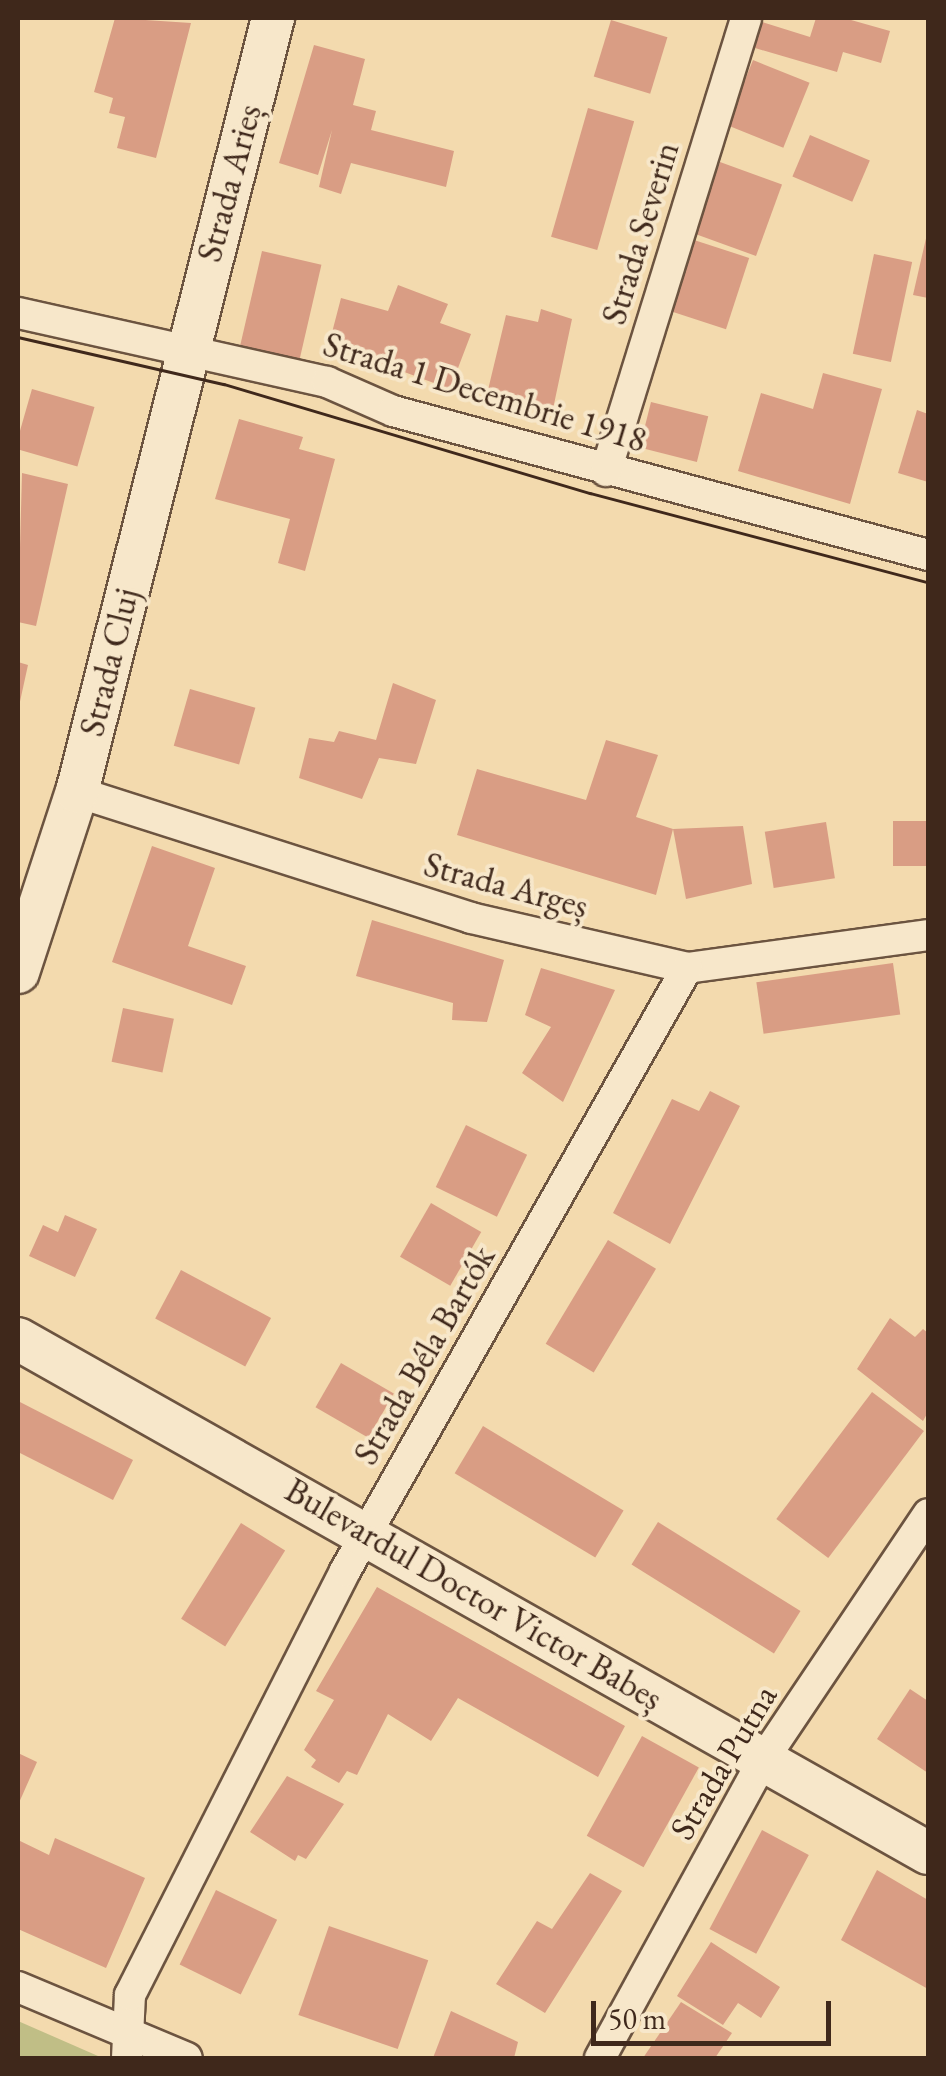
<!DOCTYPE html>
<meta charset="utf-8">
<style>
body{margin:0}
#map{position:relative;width:946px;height:2076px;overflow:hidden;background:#f3daae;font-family:"EB Garamond",serif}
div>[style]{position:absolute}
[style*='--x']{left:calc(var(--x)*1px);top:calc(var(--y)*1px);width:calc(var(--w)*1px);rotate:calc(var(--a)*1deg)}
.green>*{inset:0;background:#c0be86}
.building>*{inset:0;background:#d99d84;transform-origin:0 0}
.roads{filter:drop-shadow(2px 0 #6c5440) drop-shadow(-2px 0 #6c5440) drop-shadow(0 2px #6c5440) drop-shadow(0 -2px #6c5440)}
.street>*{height:30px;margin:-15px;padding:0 15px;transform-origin:15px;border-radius:15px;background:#f7e7ca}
.secondary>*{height:42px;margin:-21px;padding:0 21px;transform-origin:21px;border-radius:21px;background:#f7e7ca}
.tram>*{height:2.5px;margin:-1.25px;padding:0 1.25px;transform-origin:1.25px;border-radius:1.25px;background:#3f281b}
span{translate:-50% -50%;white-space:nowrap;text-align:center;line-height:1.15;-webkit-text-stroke:8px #f7e7ca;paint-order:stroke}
.street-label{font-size:35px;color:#3f281b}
.frame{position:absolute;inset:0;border:20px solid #3f281b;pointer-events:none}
.scale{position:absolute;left:591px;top:2001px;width:240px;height:45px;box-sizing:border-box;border:5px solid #3f281b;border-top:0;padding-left:12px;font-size:30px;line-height:35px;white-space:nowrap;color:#3f281b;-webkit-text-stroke:8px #f7e7ca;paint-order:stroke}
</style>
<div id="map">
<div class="green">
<i style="clip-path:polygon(18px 2021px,98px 2056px,96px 2058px,18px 2058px)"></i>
</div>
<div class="building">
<i style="clip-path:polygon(115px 18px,191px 23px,156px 158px,117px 148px,125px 117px,109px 113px,113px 98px,94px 92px)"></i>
<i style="clip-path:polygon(816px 18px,844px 18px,890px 31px,881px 63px,843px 52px,837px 72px,755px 48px,762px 22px,810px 37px)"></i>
<i style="left:611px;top:20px;width:59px;height:59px;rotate:17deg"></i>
<i style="clip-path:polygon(314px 45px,365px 59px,353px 105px,376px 111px,371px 130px,454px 151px,446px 187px,351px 163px,341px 194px,319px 187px,332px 130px,318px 175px,279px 163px)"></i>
<i style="left:753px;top:60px;width:61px;height:70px;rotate:22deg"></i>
<i style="left:588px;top:108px;width:48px;height:134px;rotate:16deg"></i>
<i style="left:810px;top:135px;width:65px;height:45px;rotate:23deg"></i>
<i style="left:720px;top:162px;width:66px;height:76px;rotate:20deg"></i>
<i style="clip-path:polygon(927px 234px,928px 234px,928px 298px,913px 295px)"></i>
<i style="left:694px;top:240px;width:58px;height:75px;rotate:18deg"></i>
<i style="left:262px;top:251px;width:61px;height:98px;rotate:13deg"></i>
<i style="left:874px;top:254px;width:39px;height:102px;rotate:12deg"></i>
<i style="clip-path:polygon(398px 285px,448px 304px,440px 323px,471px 334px,450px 389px,329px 344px,341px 298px,388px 311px)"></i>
<i style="clip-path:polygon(541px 309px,572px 319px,553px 409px,487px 394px,506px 315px,538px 322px)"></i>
<i style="clip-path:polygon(823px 373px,882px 389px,850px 504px,738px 471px,761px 393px,813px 409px)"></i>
<i style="left:32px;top:389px;width:65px;height:62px;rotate:16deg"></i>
<i style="left:651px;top:402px;width:59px;height:47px;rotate:14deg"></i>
<i style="clip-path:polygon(917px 410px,928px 414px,928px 482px,898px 473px)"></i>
<i style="clip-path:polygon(239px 419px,303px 437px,299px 449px,335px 459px,305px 571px,278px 563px,290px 519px,215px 499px)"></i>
<i style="clip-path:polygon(22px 473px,68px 484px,36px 626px,18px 622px)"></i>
<i style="clip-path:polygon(18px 662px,28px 665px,19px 706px,18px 706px)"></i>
<i style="clip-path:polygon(393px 683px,436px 700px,416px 764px,379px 758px,362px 799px,299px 778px,309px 738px,334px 742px,339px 731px,376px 740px)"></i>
<i style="left:190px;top:689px;width:68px;height:59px;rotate:16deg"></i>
<i style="clip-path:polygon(606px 740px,658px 755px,636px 817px,673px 829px,656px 895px,457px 835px,477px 769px,586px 800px)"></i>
<i style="left:928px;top:821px;width:45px;height:35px;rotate:90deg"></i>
<i style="left:826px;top:822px;width:57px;height:62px;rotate:81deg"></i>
<i style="clip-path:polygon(743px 826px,752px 884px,686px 899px,673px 829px)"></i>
<i style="clip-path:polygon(152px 846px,215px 868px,188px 946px,246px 966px,232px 1005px,112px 962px)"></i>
<i style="clip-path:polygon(372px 920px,504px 960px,487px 1022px,452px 1020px,453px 1003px,356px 976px)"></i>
<i style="left:893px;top:963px;width:52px;height:138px;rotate:82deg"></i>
<i style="clip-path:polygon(541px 968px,615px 990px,563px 1102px,522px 1073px,551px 1027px,525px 1015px)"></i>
<i style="left:123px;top:1008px;width:52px;height:55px;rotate:12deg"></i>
<i style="clip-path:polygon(710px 1091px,740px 1106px,670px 1244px,613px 1213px,672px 1099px,699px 1111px)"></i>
<i style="left:466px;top:1125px;width:68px;height:69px;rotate:26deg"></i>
<i style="left:431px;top:1203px;width:58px;height:62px;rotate:30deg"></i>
<i style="clip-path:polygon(65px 1215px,97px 1229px,75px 1277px,29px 1256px,43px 1225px,58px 1232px)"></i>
<i style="left:608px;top:1240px;width:56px;height:121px;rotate:31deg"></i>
<i style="left:181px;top:1270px;width:102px;height:55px;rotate:28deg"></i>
<i style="clip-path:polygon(890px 1318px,915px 1337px,923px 1329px,928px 1333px,928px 1412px,923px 1421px,857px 1369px)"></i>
<i style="left:341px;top:1363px;width:61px;height:51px;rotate:30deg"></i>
<i style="left:872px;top:1392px;width:65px;height:159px;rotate:37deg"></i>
<i style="clip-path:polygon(18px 1401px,133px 1460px,113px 1500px,18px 1452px)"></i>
<i style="left:483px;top:1426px;width:164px;height:55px;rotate:31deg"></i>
<i style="left:658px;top:1522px;width:168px;height:50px;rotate:32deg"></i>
<i style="left:241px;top:1523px;width:52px;height:113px;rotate:32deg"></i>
<i style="clip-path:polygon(377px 1587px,625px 1726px,598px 1777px,458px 1698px,431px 1741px,388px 1714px,357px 1775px,347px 1771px,339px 1783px,311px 1767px,316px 1760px,304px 1750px,334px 1700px,316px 1691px)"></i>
<i style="clip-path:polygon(910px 1689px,928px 1701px,928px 1773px,877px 1739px)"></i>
<i style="left:642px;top:1736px;width:65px;height:114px;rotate:29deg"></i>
<i style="clip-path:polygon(18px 1753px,37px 1762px,18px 1805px)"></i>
<i style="clip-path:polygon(287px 1776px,344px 1804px,306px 1859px,298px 1855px,295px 1861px,250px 1832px)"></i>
<i style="left:762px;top:1830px;width:53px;height:112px;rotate:28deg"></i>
<i style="clip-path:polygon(55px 1838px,145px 1878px,106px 1968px,18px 1929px,18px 1840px,49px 1855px)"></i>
<i style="clip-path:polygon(877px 1870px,928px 1900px,928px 1989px,841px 1940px)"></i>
<i style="clip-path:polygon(590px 1873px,622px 1891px,545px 2013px,496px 1984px,537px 1921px,552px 1929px)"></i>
<i style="left:216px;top:1890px;width:68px;height:83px;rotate:26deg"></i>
<i style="left:329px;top:1926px;width:105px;height:94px;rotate:19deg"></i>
<i style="clip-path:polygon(711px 1942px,780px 1987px,761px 2018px,738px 2003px,723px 2025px,677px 1996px)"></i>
<i style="clip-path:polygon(681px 2002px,732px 2033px,715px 2058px,643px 2058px)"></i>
<i style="clip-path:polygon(451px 2011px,518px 2042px,514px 2058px,433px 2058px)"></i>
</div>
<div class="roads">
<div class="street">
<i style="--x:18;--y:313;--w:317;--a:12.6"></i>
<i style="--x:327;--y:382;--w:72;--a:23.7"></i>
<i style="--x:393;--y:411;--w:554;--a:15.06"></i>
<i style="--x:606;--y:471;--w:474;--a:-72.8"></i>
<i style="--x:77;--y:792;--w:414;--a:17.7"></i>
<i style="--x:471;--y:918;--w:222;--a:13"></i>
<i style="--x:687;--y:968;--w:243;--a:-7.8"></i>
<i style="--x:18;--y:1987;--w:183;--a:22.8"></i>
<i style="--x:127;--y:2058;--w:63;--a:-87.3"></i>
<i style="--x:130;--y:1995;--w:475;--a:-63.1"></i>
<i style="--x:345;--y:1571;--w:693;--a:-60.44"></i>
<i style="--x:600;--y:2058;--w:340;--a:-61.3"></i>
<i style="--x:763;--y:1760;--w:296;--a:-56.1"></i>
</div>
<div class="secondary">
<i style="--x:18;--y:972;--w:189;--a:-71.9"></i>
<i style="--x:77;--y:792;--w:798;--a:-75.79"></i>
<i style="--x:18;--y:1339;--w:1045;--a:29.46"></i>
</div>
</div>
<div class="tram">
<i style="--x:18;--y:337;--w:211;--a:12.9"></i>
<i style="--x:224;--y:384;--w:382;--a:16.6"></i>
<i style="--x:590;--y:493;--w:350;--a:14.8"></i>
</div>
<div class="street-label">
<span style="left:229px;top:183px;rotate:-75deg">Strada Arieș</span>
<span style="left:640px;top:233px;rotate:-73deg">Strada Severin</span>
<span style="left:485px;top:392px;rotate:17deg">Strada 1 Decembrie 1918</span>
<span style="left:109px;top:662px;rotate:-76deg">Strada Cluj</span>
<span style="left:506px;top:885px;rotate:15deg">Strada Argeș</span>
<span style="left:424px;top:1355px;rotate:-60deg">Strada Béla Bartók</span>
<span style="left:474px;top:1594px;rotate:30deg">Bulevardul Doctor Victor Babeș</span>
<span style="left:723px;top:1762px;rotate:-59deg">Strada Putna</span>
</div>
<div class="frame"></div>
<div class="scale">50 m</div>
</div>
